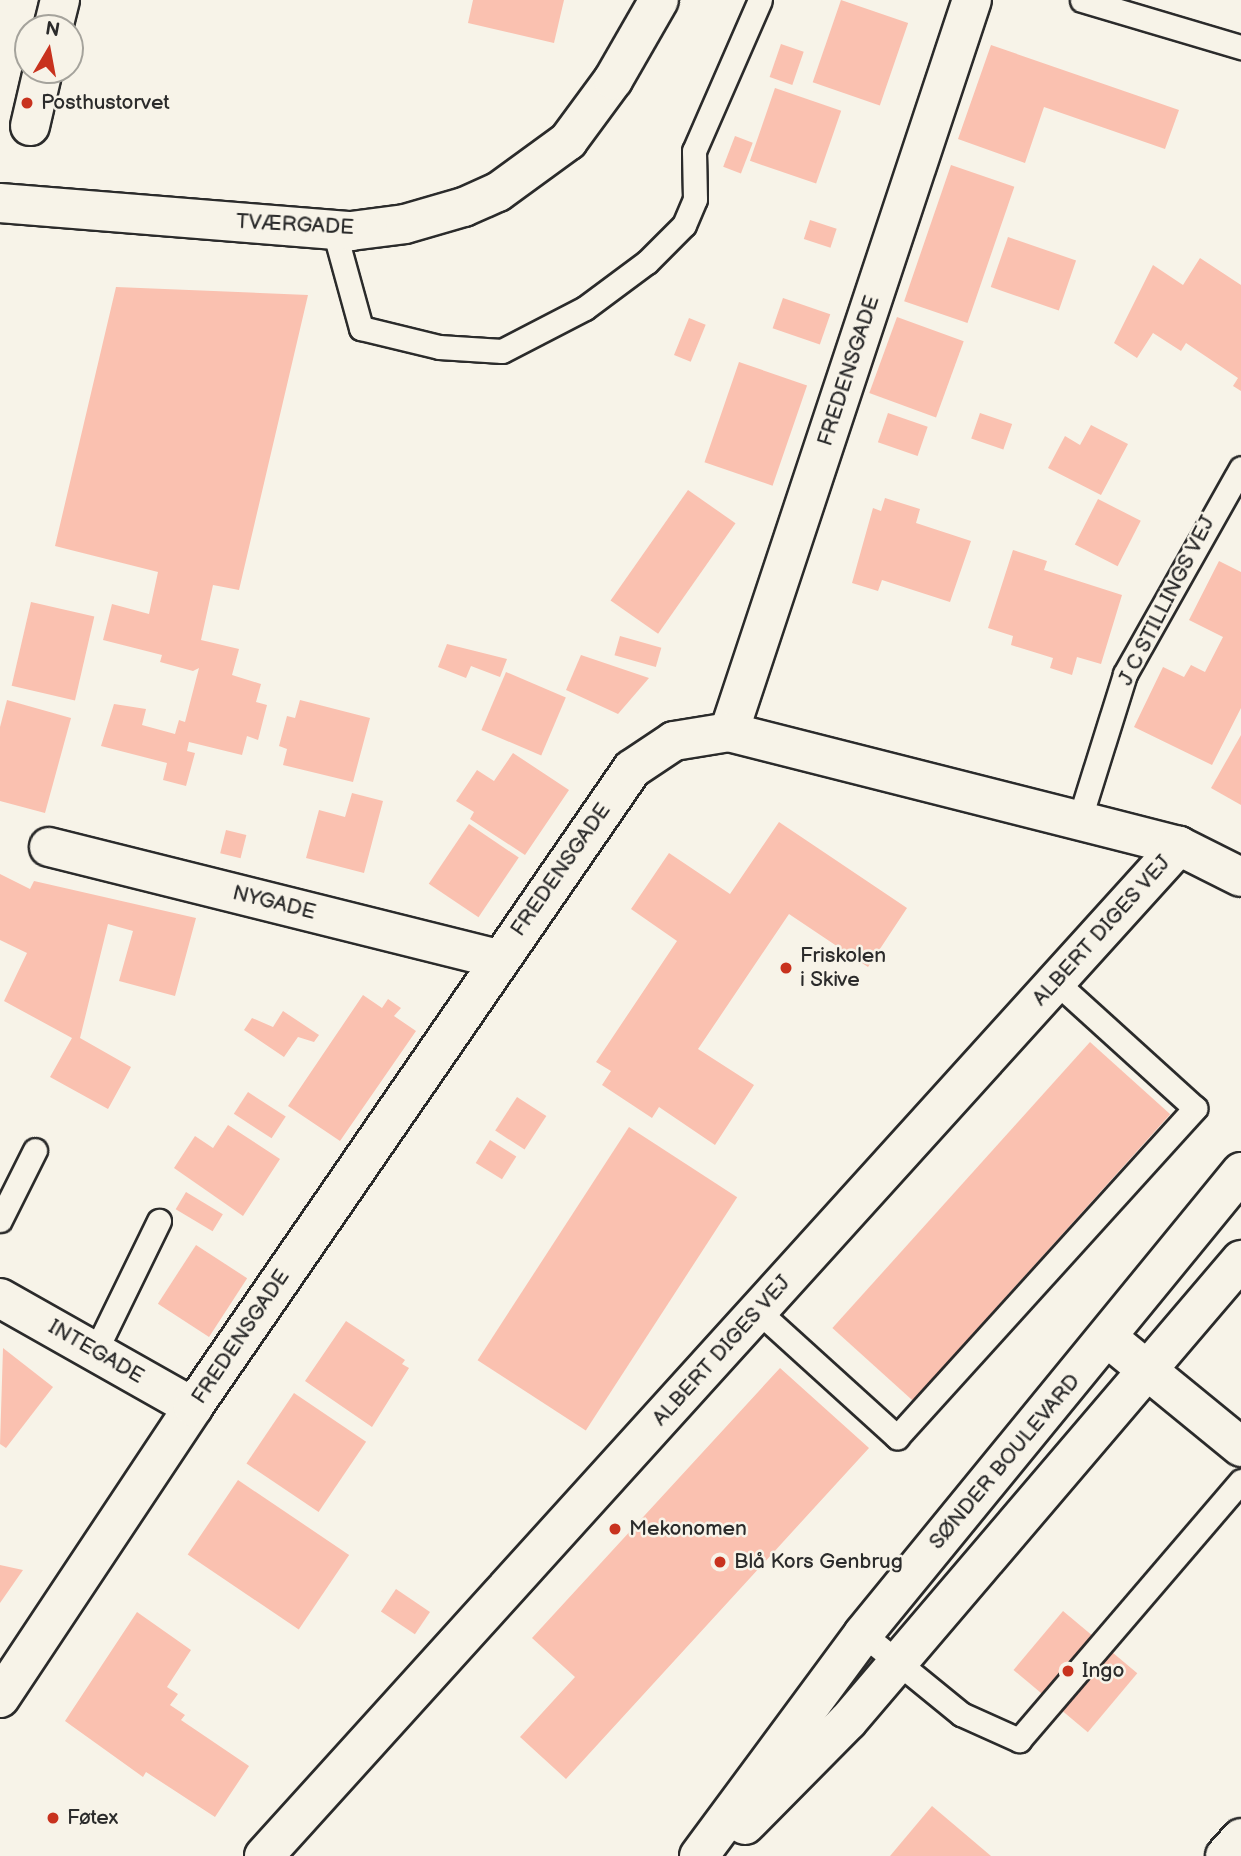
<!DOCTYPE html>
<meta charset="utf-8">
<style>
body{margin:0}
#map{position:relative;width:1241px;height:1856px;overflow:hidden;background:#f7f3e8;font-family:"Balsamiq Sans",sans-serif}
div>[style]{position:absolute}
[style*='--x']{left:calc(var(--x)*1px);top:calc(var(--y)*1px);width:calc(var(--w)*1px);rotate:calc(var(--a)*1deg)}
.building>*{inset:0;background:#fac1b0;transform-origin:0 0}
.roads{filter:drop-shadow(2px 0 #2b2b2b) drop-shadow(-2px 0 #2b2b2b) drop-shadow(0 2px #2b2b2b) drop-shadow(0 -2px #2b2b2b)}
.lane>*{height:23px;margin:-11.5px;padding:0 11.5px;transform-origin:11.5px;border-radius:11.5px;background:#f7f3e8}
.street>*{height:38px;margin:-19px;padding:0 19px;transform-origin:19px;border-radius:19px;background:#f7f3e8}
.secondary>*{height:38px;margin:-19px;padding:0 19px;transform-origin:19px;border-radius:19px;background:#f7f3e8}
.dots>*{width:19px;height:19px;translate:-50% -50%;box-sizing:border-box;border:4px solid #f7f3e8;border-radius:50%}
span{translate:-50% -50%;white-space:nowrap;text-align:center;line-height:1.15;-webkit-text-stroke:5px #f7f3e8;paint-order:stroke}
.poi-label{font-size:21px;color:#2b2b2b}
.left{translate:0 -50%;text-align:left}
.street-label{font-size:21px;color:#2b2b2b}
.north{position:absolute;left:14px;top:14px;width:70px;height:70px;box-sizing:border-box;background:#f7f3e8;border:2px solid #a5a39c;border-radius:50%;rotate:10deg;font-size:19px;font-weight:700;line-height:28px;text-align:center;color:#2b2b2b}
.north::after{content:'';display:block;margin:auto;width:24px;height:32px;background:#c8321e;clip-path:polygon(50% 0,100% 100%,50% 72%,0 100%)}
</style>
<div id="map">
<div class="building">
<i style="clip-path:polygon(473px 0,564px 0,554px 43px,468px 23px)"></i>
<i style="left:841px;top:0;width:71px;height:87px;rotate:19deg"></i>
<i style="left:781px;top:44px;width:24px;height:35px;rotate:19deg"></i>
<i style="clip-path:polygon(991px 45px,1179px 110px,1165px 149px,1044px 107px,1025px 163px,958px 139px)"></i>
<i style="left:775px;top:88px;width:70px;height:77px;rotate:19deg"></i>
<i style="left:735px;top:136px;width:19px;height:33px;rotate:21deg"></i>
<i style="left:951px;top:165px;width:67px;height:144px;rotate:19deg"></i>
<i style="left:810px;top:220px;width:28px;height:20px;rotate:18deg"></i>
<i style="left:1008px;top:237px;width:72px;height:53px;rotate:19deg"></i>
<i style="clip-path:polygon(1200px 258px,1241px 285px,1241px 391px,1233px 386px,1238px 378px,1186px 343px,1181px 351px,1153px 333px,1137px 358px,1114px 343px,1153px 265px,1183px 285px)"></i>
<i style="clip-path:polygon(116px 287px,308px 295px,239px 590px,213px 585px,201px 640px,239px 649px,232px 675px,261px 684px,256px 702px,267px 705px,258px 740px,247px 736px,242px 755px,189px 742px,187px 751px,195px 753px,186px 786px,163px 780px,167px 763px,101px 746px,114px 704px,146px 709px,142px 725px,175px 734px,179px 720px,185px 722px,199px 668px,193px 671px,160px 662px,162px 655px,103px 640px,112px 604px,149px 614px,158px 572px,55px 546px)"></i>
<i style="left:783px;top:298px;width:50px;height:32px;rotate:19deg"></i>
<i style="left:897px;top:317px;width:71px;height:81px;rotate:20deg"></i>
<i style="left:689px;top:318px;width:18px;height:40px;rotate:22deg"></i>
<i style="left:739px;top:362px;width:72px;height:106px;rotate:19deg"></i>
<i style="left:888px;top:413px;width:42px;height:31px;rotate:19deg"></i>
<i style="left:980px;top:413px;width:34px;height:27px;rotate:19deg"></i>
<i style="clip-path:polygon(1091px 425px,1128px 444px,1101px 495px,1048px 468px,1065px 436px,1080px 445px)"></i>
<i style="left:688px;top:490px;width:58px;height:135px;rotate:35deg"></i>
<i style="clip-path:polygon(885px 498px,920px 509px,916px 523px,971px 541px,950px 602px,882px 580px,878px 591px,852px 583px,873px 508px,881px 511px)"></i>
<i style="left:1098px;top:499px;width:48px;height:51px;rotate:27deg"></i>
<i style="clip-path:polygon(1013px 550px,1047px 561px,1044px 570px,1122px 595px,1101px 664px,1077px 657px,1072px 675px,1050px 668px,1053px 658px,1011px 645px,1013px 636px,988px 628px)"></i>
<i style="clip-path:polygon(1219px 561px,1241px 572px,1241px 708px,1212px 765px,1134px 727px,1163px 667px,1184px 677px,1191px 665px,1205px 672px,1223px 637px,1189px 620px)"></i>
<i style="left:31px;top:602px;width:65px;height:86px;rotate:13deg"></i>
<i style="left:620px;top:636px;width:43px;height:20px;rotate:16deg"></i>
<i style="clip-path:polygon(447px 644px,507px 659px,500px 677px,471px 666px,466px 678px,438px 667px)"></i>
<i style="clip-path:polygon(581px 655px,649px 678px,618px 714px,566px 690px)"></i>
<i style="left:506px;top:672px;width:65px;height:63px;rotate:23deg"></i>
<i style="clip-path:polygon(7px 700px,71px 718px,45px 813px,0 801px,0 727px)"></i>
<i style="clip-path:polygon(300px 700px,370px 718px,353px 782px,283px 765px,287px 749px,279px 746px,287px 716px,295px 718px)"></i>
<i style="clip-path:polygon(1241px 735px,1241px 805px,1211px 788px)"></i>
<i style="clip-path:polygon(513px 753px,569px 790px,525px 855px,470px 819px,474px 812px,456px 801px,477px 770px,494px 781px)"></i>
<i style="clip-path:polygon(352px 793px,383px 801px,364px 873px,306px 858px,319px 810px,345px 817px)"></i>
<i style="clip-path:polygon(779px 822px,907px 908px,868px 967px,789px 914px,698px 1049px,754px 1085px,715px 1145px,659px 1107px,652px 1118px,602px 1085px,611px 1071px,596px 1062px,677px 941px,631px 909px,669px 853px,730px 894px)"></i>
<i style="left:469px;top:824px;width:60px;height:72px;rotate:34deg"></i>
<i style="left:226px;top:830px;width:21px;height:24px;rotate:14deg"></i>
<i style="clip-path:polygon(0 874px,30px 889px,34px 881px,196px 918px,175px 996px,119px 981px,133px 931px,108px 924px,80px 1038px,131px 1067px,108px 1109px,50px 1077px,72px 1038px,4px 1001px,27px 953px,0 940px)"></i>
<i style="clip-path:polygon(363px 995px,382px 1008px,388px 999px,401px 1008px,394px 1016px,416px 1031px,340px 1141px,288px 1106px)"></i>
<i style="clip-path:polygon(283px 1011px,319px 1035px,314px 1042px,298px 1037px,284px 1057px,244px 1030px,252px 1018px,273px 1027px)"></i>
<i style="left:1090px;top:1042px;width:108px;height:385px;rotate:42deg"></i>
<i style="left:248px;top:1092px;width:45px;height:26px;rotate:33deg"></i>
<i style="left:517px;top:1097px;width:35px;height:40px;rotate:33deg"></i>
<i style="clip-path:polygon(228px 1125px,280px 1159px,243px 1216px,174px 1168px,195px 1136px,213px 1148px)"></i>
<i style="left:629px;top:1127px;width:129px;height:278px;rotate:33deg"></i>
<i style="left:490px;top:1140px;width:31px;height:27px;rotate:32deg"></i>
<i style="left:186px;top:1192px;width:43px;height:20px;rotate:31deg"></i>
<i style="left:196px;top:1245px;width:61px;height:70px;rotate:33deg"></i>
<i style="clip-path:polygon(346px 1321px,405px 1360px,402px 1364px,409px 1368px,372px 1427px,305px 1381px)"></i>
<i style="clip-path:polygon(3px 1348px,53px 1387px,6px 1448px,0 1444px)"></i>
<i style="clip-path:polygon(780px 1368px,869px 1448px,566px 1779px,520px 1737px,575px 1677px,532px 1638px)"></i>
<i style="left:294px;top:1393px;width:87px;height:85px;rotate:34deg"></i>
<i style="left:238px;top:1480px;width:134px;height:90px;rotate:34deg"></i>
<i style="clip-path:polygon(0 1565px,23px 1570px,0 1603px)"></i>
<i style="left:396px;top:1589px;width:41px;height:27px;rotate:34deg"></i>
<i style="left:1063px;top:1611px;width:97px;height:77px;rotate:40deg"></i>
<i style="clip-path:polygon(137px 1612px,191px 1650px,167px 1687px,178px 1694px,170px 1705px,185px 1715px,181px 1720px,249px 1766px,215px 1817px,146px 1772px,143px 1777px,65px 1721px)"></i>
<i style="clip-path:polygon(932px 1806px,991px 1856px,890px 1856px)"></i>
</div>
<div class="roads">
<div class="lane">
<i style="--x:1082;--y:0;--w:166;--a:16.5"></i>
<i style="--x:334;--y:230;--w:102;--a:74.6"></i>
<i style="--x:361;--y:328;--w:80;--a:13.7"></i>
<i style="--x:439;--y:347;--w:63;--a:3.6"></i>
<i style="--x:502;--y:351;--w:93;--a:-27.4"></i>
<i style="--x:585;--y:308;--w:77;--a:-36.6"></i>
<i style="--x:647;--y:262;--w:52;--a:-45"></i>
<i style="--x:684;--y:225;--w:28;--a:-67"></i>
<i style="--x:695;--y:199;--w:48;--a:-91.2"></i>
<i style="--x:694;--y:151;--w:165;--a:-66.4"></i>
<i style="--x:1079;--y:821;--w:154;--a:-72.6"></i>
<i style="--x:1125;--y:674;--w:236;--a:-60.6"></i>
<i style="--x:0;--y:1220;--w:78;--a:-63.4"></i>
<i style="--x:758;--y:1311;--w:188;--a:42.2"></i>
<i style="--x:897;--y:1437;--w:444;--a:-47.8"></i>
<i style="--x:1195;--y:1108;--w:188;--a:-137.8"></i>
<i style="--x:95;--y:1352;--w:146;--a:-64"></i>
<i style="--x:863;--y:1634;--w:127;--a:39.2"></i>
<i style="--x:961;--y:1714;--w:64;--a:24.1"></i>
<i style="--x:1019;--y:1740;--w:341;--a:-49.4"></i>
</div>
<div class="street">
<i style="--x:53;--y:28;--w:29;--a:-76"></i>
<i style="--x:30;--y:126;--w:57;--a:-76.9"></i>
<i style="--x:729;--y:732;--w:771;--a:-71.64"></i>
<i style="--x:49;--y:847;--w:464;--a:14"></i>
<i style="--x:0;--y:1298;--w:222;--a:29.5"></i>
<i style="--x:1108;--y:1338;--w:172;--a:39.3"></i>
<i style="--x:0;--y:1698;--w:349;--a:-56.4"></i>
<i style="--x:193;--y:1407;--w:774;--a:-55.47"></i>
<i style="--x:632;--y:769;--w:50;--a:-33.7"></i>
<i style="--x:674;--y:741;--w:56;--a:-9.3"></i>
<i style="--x:729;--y:732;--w:464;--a:14.2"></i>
<i style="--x:1179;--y:846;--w:69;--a:26.6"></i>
<i style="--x:264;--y:1856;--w:1363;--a:-47.83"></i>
<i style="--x:1225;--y:1856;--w:24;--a:-48"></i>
</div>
<div class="secondary">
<i style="--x:0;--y:203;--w:352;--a:4.6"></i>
<i style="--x:351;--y:231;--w:54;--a:-7.4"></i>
<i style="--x:405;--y:224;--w:61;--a:-16.1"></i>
<i style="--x:464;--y:207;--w:37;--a:-24"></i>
<i style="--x:498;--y:192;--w:87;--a:-36.1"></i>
<i style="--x:568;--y:141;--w:76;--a:-53.6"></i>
<i style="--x:613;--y:80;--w:92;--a:-60.1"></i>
<i style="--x:745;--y:1825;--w:146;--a:-45.3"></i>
<i style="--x:848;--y:1721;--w:606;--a:-49.55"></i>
<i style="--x:699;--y:1856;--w:276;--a:-53.5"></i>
<i style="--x:863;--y:1634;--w:597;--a:-50.71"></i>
</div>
</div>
<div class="dots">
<i style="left:27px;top:103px;background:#c8321e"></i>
<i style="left:786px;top:968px;background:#c8321e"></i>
<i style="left:615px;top:1529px;background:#c8321e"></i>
<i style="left:720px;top:1562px;background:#c8321e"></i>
<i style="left:1068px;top:1671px;background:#c8321e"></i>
<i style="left:53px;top:1818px;background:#c8321e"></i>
</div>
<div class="poi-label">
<span class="left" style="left:41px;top:103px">Posthustorvet</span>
<span class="left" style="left:800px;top:968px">Friskolen<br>i Skive</span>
<span class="left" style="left:629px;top:1529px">Mekonomen</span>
<span class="left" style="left:734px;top:1562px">Blå Kors Genbrug</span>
<span class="left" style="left:1082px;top:1671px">Ingo</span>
<span class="left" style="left:67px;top:1818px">Føtex</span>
</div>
<div class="street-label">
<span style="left:295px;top:225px;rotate:3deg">TVÆRGADE</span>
<span style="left:849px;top:371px;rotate:-72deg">FREDENSGADE</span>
<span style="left:1167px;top:601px;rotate:-63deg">J C STILLINGS VEJ</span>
<span style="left:561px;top:870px;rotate:-55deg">FREDENSGADE</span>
<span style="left:274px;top:903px;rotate:14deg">NYGADE</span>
<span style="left:1102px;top:931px;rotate:-48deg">ALBERT DIGES VEJ</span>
<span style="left:241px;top:1337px;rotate:-56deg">FREDENSGADE</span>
<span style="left:722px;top:1351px;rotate:-48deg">ALBERT DIGES VEJ</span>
<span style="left:96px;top:1352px;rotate:30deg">INTEGADE</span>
<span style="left:1005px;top:1462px;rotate:-50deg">SØNDER BOULEVARD</span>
</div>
<div class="north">N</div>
</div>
